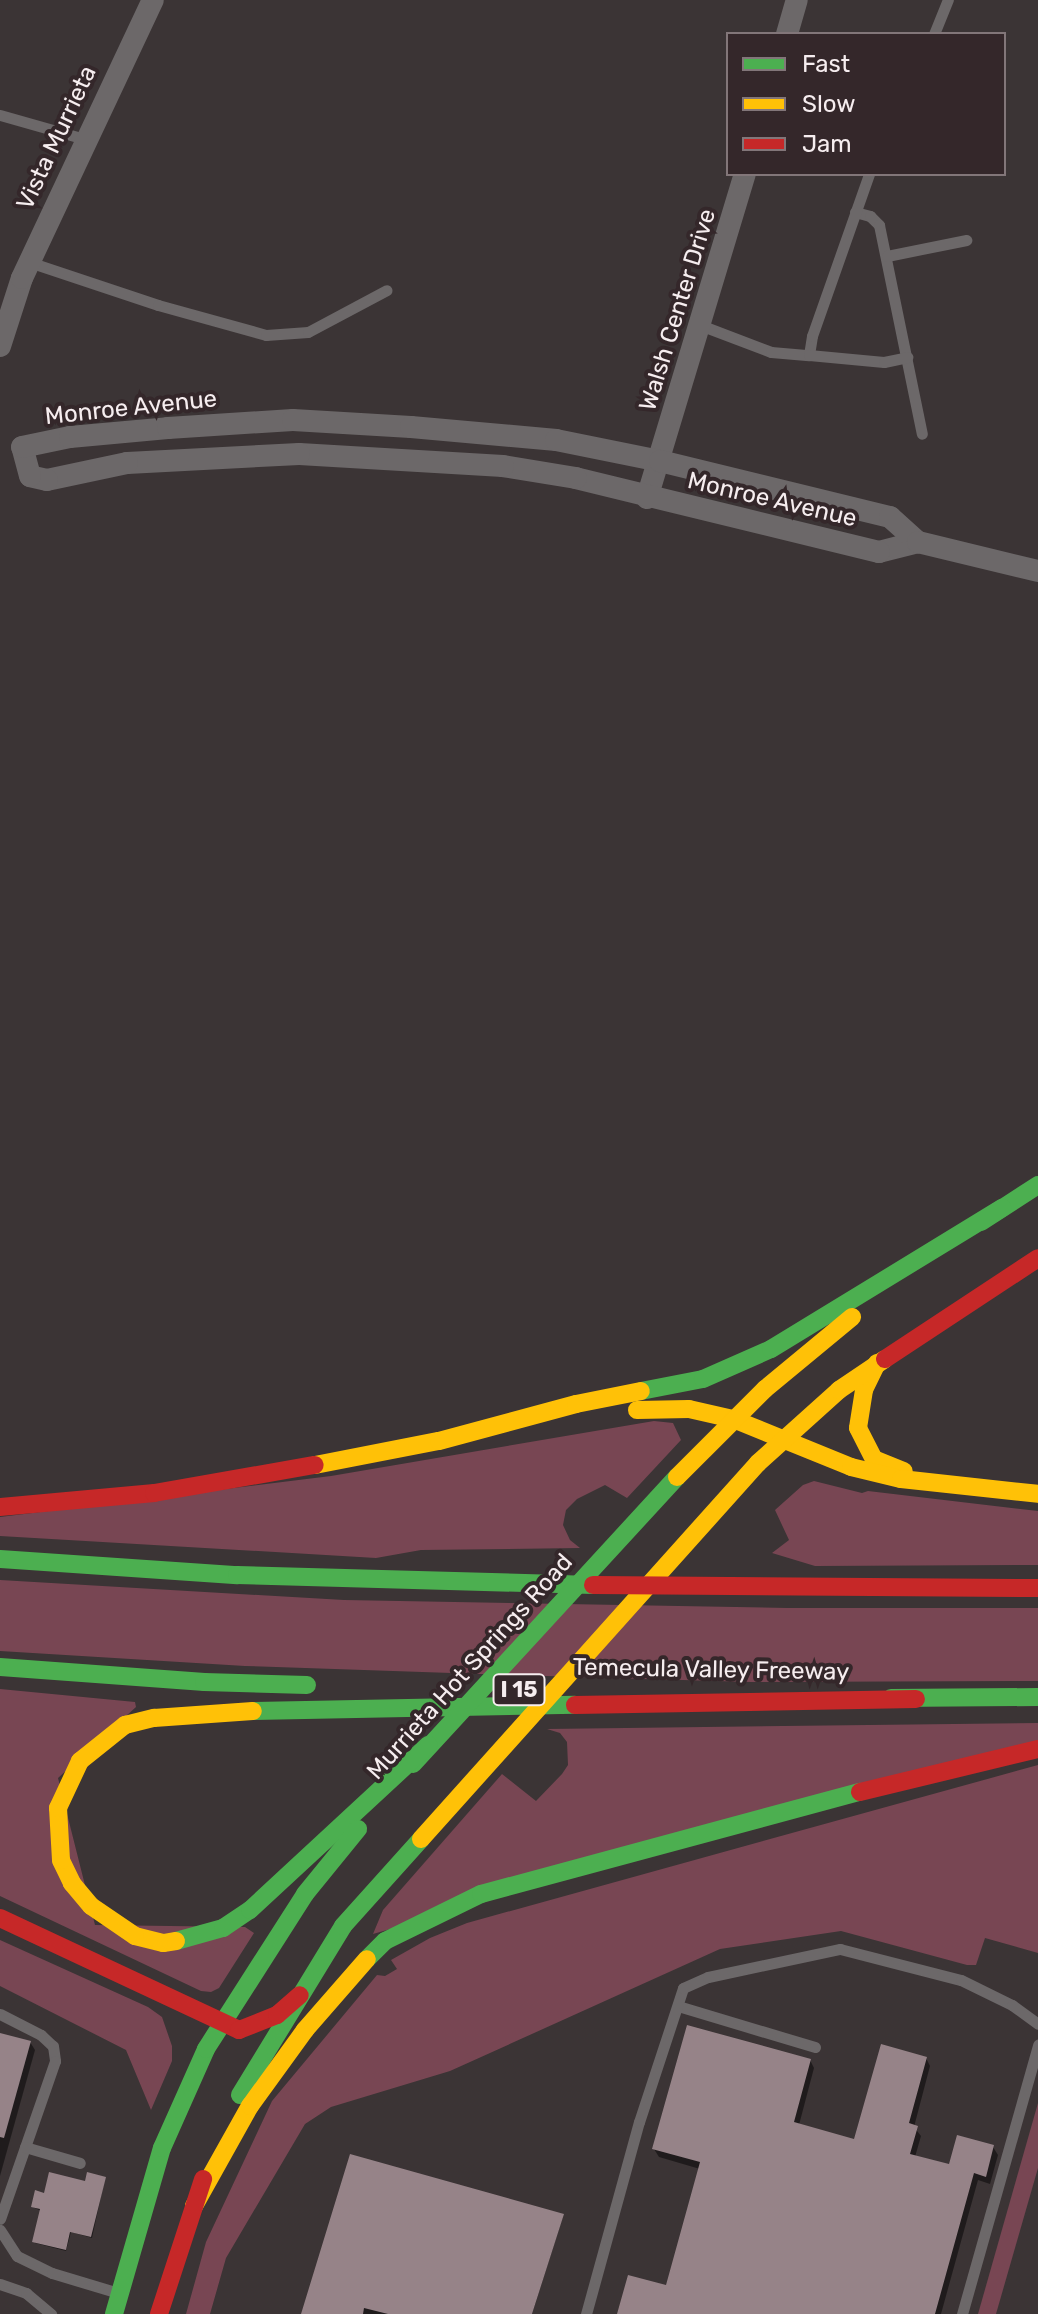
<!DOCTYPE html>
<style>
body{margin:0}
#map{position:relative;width:1038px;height:2314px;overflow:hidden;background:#3b3435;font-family:Rubik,sans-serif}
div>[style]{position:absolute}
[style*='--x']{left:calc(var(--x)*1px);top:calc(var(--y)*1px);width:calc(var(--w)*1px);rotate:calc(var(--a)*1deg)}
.green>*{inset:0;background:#784653}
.shadow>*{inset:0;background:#0007}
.building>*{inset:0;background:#968388}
.lane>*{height:11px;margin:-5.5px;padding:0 5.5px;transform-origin:5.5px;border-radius:5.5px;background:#6c6869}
.street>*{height:22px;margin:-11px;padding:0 11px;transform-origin:11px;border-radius:11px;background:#6c6869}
.fast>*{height:18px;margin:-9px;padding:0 9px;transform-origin:9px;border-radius:9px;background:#4caf50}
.slow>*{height:18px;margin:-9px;padding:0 9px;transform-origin:9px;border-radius:9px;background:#ffc107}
.jam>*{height:18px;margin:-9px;padding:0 9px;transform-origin:9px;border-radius:9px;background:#c62828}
span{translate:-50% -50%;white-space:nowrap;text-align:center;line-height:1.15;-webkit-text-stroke:8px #34272a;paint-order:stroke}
.shield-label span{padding:2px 6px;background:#34272a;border:2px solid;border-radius:6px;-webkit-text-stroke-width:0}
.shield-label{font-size:22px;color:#f6edef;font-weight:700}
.street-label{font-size:24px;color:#f6edef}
.legend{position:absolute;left:726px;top:32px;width:280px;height:144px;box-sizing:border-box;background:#34272a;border:2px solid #827679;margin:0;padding:10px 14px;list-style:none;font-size:24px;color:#f6edef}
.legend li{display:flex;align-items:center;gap:16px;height:40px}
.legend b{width:40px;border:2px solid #827679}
</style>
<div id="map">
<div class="green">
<i style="clip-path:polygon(654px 1421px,673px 1423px,681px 1440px,627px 1498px,605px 1485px,577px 1499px,566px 1510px,563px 1525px,570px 1540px,580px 1548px,421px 1550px,376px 1558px,0 1536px,0 1517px,331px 1476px)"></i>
<i style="clip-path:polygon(814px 1481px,862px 1493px,868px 1491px,1038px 1511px,1038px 1565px,815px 1566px,772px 1553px,789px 1540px,775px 1510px,803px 1485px)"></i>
<i style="clip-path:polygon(0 1580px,344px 1600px,787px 1608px,1038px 1608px,1038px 1681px,751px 1682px,512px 1675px,245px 1666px,0 1651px)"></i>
<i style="clip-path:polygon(0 1689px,135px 1702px,136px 1707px,58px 1778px,95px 1925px,245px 1927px,254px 1933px,219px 1988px,211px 1992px,201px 1991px,0 1896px)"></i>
<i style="clip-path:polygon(1038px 1723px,1038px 1742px,373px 1934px,383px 1910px,502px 1774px,536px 1801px,562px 1774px,568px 1765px,567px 1742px,560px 1733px,547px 1729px)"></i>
<i style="clip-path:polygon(1038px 1765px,1038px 1953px,985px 1938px,976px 1965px,967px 1965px,841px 1931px,720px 1949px,450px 2071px,331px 2107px,305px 2124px,226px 2258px,210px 2314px,186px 2314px,206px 2242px,272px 2101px,377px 1975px,385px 1976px,397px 1969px,391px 1960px,430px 1938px,467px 1923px)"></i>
<i style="clip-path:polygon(0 1940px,148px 2007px,162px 2017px,172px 2046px,172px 2061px,151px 2110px,126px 2050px,0 1986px)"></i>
<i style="clip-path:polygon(1038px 2103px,1038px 2168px,996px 2314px,978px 2314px)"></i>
</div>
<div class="shadow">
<i style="clip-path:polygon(0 2035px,30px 2042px,35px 2050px,0 2176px)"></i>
<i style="clip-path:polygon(926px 2058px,930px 2066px,914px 2127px,921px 2136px,915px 2157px,950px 2166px,993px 2147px,998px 2155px,990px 2184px,978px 2180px,941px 2314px,619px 2314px,668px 2288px,700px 2169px,659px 2157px,654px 2149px,810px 2060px,814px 2068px,799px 2125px,856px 2141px)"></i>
<i style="clip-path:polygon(105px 2178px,92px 2238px,71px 2232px,66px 2251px,35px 2243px,41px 2211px,33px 2207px,46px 2195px)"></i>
<i style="clip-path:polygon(563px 2216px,532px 2314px,303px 2314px)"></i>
</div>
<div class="building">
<i style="clip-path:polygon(687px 2025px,811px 2059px,794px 2122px,854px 2139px,881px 2044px,927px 2057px,909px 2123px,918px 2126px,910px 2154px,949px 2164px,957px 2135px,994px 2145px,986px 2177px,974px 2173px,935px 2314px,617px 2314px,628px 2275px,666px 2285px,700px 2162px,652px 2149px)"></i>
<i style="clip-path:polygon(0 2033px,31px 2041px,4px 2138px,0 2137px)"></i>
<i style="clip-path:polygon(350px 2154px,564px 2214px,532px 2314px,388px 2314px,364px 2308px,363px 2314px,301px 2314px)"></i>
<i style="clip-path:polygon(49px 2172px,85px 2181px,87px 2172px,106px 2177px,91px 2237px,70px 2232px,66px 2250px,32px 2242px,40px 2209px,31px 2207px,35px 2190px,44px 2193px)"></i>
</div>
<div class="lane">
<i style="--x:934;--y:34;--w:37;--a:-68"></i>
<i style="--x:0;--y:115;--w:88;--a:15.8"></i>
<i style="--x:855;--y:212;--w:16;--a:15"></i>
<i style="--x:870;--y:216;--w:13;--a:45"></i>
<i style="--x:879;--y:225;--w:213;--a:78.4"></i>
<i style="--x:887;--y:256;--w:81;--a:-11.4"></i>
<i style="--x:29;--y:262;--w:136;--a:18.4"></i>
<i style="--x:158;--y:305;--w:112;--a:15.5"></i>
<i style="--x:266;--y:335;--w:42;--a:-4.1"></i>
<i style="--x:308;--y:332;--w:89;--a:-28"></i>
<i style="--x:700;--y:325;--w:76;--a:20.8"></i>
<i style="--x:771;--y:352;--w:38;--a:5"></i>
<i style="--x:809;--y:355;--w:19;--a:-81"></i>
<i style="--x:812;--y:336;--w:172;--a:-70.6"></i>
<i style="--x:809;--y:355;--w:75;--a:5.3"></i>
<i style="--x:884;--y:362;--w:24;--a:-12"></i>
<i style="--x:678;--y:2006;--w:143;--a:16.7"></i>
<i style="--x:0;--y:2014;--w:46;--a:27.1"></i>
<i style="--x:41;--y:2035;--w:16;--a:43"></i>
<i style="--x:53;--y:2046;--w:15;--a:82"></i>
<i style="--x:55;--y:2061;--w:167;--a:109.2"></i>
<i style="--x:25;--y:2147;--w:57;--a:16.2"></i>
<i style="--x:0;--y:2230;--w:31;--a:57"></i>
<i style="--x:17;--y:2256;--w:39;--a:26"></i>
<i style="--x:52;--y:2273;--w:66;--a:16.8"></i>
<i style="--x:0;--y:2284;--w:28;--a:19"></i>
<i style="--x:26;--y:2293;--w:33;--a:40"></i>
<i style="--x:586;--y:2314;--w:199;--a:-74.6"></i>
<i style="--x:639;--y:2122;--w:141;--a:-71.8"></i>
<i style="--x:683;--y:1988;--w:27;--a:-24"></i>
<i style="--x:708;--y:1977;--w:135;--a:-12"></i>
<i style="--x:840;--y:1949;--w:125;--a:14.4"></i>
<i style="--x:961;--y:1980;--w:57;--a:26.1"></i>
<i style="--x:1012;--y:2005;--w:32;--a:36"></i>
<i style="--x:962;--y:2314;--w:280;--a:-74.2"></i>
</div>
<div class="street">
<i style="--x:787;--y:34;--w:35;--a:-74"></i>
<i style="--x:0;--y:346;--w:71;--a:-72.1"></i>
<i style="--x:22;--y:278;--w:307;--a:-64.8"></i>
<i style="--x:647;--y:498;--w:338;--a:-73.2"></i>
<i style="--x:918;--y:542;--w:40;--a:165.6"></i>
<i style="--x:879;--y:552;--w:312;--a:-166.3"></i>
<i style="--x:576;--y:478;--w:74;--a:-170.7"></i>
<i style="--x:503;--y:466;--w:204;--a:-176.6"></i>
<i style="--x:299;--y:454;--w:172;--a:177"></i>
<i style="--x:127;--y:463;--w:82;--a:168"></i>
<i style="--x:47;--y:480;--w:17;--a:-167"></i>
<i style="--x:30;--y:476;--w:30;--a:-105"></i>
<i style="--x:22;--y:447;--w:49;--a:-11.8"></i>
<i style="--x:70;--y:437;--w:98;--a:-5.2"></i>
<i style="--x:168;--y:428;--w:125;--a:-3.7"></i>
<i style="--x:293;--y:420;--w:118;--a:3.4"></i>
<i style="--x:411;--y:427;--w:146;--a:5.1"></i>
<i style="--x:556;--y:440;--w:106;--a:11.4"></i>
<i style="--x:660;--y:461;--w:237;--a:13.7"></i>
<i style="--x:890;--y:517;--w:38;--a:42"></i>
<i style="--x:918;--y:542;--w:123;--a:13.6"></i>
</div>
<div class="fast">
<i style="--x:981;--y:1222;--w:68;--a:-33"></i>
<i style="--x:641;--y:1391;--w:63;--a:-11"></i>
<i style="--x:703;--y:1379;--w:74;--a:-23.8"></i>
<i style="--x:771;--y:1349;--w:271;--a:-31.4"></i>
<i style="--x:0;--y:1559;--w:238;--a:3.9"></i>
<i style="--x:237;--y:1575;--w:356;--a:1.6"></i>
<i style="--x:0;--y:1667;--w:205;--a:4.2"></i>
<i style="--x:204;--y:1682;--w:103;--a:1.7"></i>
<i style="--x:891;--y:1698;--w:147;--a:-0.4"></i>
<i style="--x:253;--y:1711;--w:322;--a:-1.1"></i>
<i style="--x:413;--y:1764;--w:390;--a:-47.4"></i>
<i style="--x:176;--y:1941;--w:49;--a:-15.5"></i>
<i style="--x:223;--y:1928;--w:32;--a:-34"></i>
<i style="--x:250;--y:1910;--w:243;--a:-42.8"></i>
<i style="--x:367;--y:1959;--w:25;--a:-45"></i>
<i style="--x:385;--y:1941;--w:107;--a:-26.1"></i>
<i style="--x:481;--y:1894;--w:392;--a:-15.1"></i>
<i style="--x:240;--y:2095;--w:198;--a:-58.6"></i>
<i style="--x:343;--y:1926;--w:117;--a:-48.1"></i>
<i style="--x:114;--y:2314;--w:173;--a:-73.9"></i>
<i style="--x:162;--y:2148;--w:108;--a:-66"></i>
<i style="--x:206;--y:2049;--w:184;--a:-57.4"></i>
<i style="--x:305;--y:1894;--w:84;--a:-50.8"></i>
</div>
<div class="slow">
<i style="--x:877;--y:1363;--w:30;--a:116"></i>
<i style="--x:864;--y:1390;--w:38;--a:99"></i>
<i style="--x:858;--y:1428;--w:35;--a:63"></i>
<i style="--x:874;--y:1459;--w:32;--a:22"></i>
<i style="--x:637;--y:1410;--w:52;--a:-1.1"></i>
<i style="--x:689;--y:1409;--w:45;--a:12.8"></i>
<i style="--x:733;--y:1419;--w:127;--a:22.1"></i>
<i style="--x:851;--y:1467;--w:51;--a:13.5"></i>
<i style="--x:901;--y:1479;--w:138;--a:6.2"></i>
<i style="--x:315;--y:1465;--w:126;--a:-11"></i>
<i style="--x:439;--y:1441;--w:142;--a:-15.1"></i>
<i style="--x:576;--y:1404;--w:66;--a:-11.3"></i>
<i style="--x:677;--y:1477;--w:124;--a:-45"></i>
<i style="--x:765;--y:1389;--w:113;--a:-39.6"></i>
<i style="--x:421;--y:1839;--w:505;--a:-48.13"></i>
<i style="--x:758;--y:1463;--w:109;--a:-42"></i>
<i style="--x:839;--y:1390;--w:55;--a:-34"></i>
<i style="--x:176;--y:1941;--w:13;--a:171"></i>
<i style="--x:163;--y:1943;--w:29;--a:-166"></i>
<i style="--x:135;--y:1936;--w:53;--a:-145.7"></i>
<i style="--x:91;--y:1906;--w:30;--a:-130"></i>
<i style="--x:72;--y:1883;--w:25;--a:-116"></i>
<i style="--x:61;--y:1860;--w:52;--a:-93.3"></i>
<i style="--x:58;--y:1808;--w:52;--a:-64.9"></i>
<i style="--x:80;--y:1761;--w:58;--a:-38.7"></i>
<i style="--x:125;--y:1725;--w:30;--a:-14"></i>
<i style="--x:154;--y:1718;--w:99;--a:-4"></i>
<i style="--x:194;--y:2206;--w:115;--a:-60.8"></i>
<i style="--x:250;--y:2106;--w:94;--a:-54.1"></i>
<i style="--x:305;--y:2030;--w:94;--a:-48.9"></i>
</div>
<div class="jam">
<i style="--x:885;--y:1359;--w:183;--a:-33.4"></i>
<i style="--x:0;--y:1507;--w:155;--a:-5.2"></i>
<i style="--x:154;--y:1493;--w:163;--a:-9.9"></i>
<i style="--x:593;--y:1585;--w:445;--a:0.4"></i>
<i style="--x:575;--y:1705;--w:341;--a:-1"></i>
<i style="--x:860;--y:1792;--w:183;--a:-13.6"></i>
<i style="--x:0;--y:1918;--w:264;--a:25.1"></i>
<i style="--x:239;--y:2030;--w:41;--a:-21.5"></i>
<i style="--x:277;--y:2015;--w:30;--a:-41"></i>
<i style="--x:159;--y:2314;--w:142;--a:-71.9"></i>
</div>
<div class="shield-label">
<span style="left:519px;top:1690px">I 15</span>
</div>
<div class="street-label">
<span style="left:57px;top:138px;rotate:-65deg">Vista Murrieta</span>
<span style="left:678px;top:310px;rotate:-73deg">Walsh Center Drive</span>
<span style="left:131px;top:408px;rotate:-6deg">Monroe Avenue</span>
<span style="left:772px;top:500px;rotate:13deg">Monroe Avenue</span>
<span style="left:470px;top:1667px;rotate:-48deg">Murrieta Hot Springs Road</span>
<span style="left:711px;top:1670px;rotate:1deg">Temecula Valley Freeway</span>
</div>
<ul class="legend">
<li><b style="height:10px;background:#4caf50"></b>Fast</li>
<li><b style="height:10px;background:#ffc107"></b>Slow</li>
<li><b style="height:10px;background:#c62828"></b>Jam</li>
</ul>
</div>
